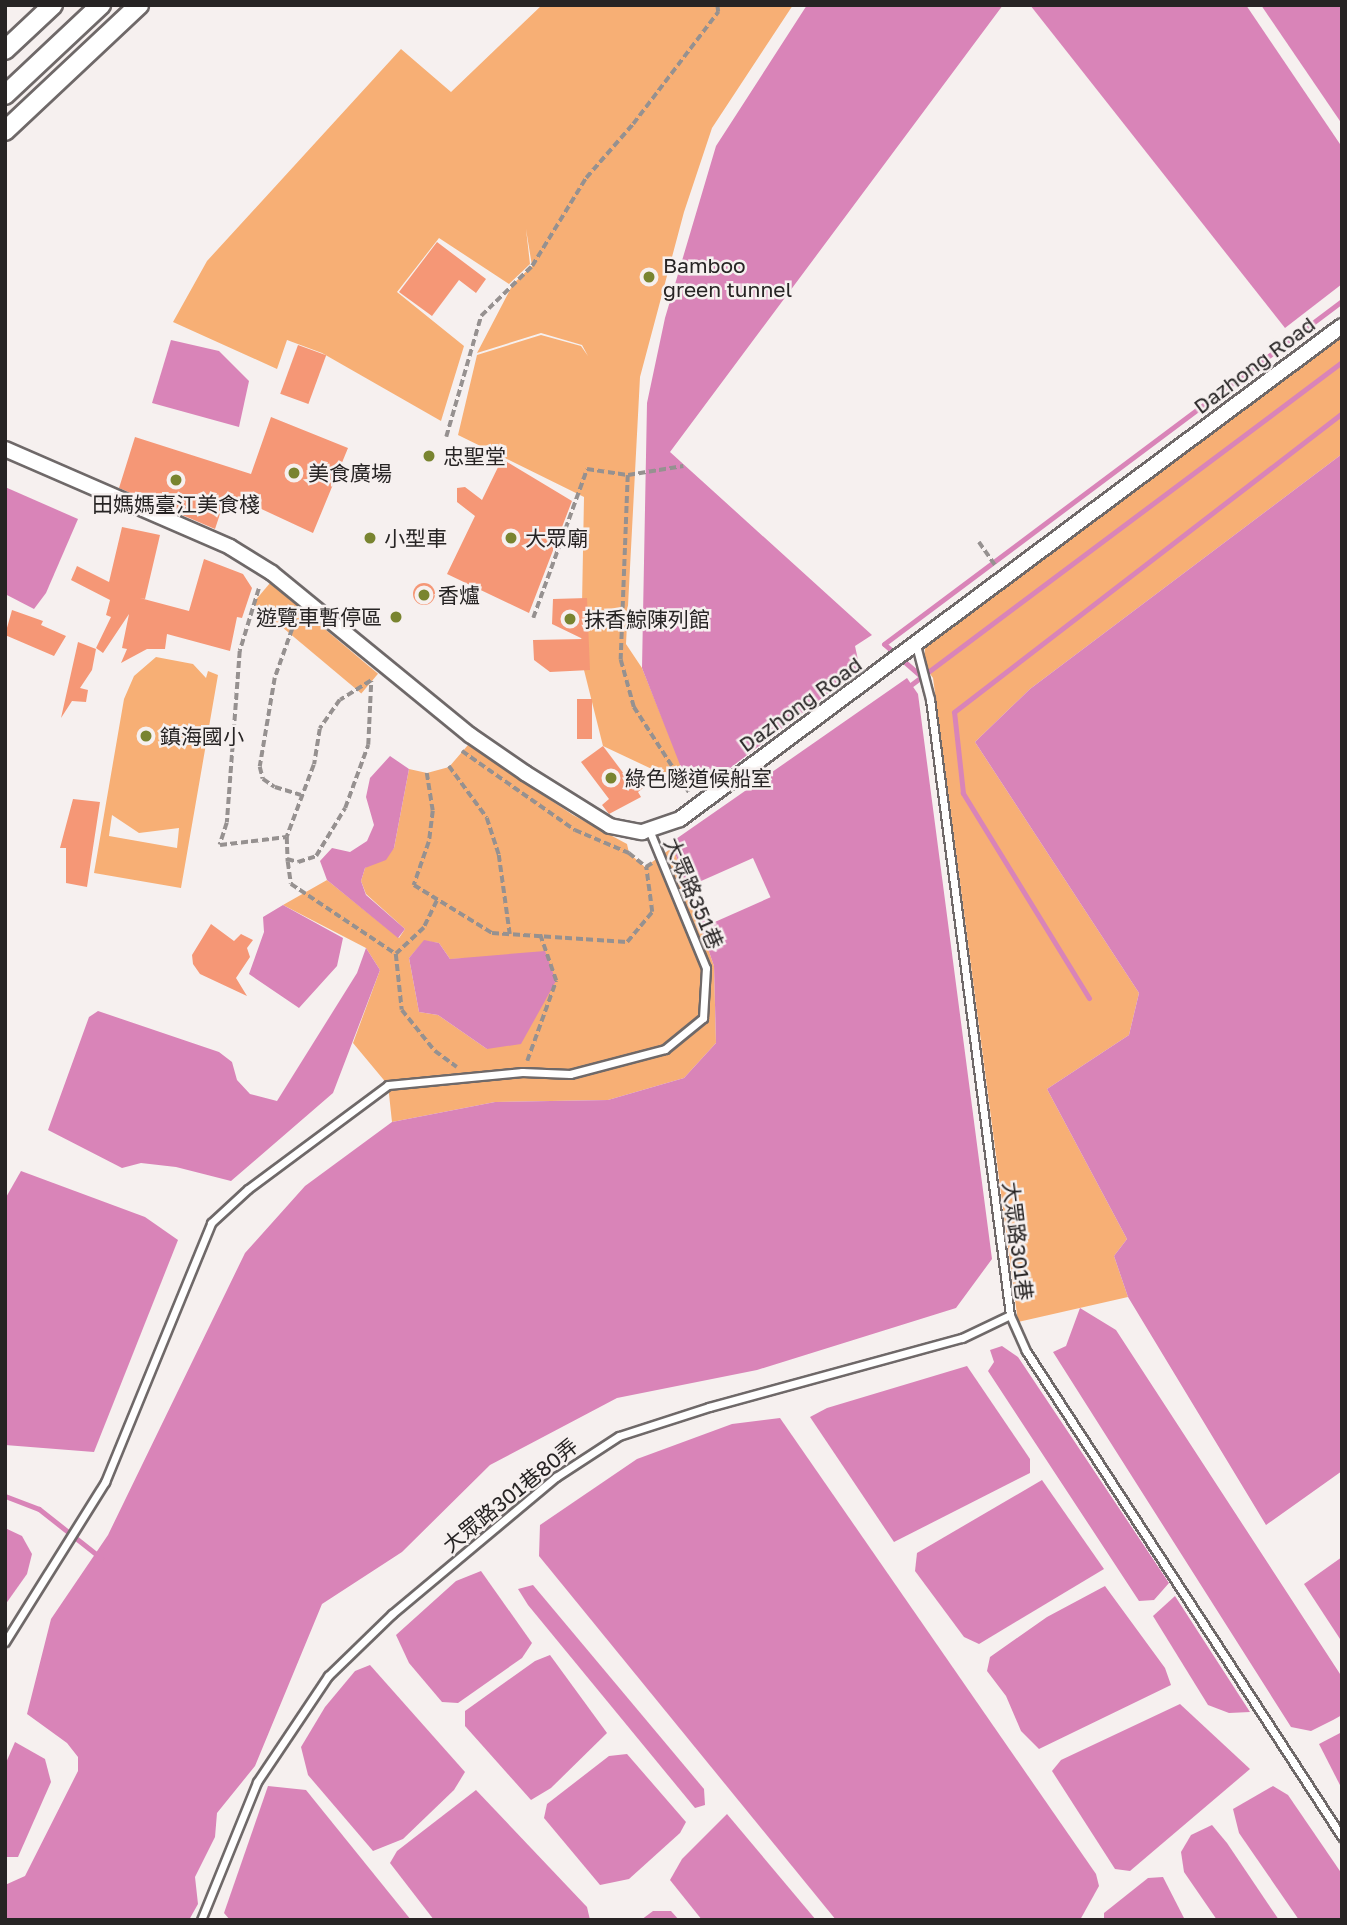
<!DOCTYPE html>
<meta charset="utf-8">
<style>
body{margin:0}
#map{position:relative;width:1347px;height:1925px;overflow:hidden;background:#f6f0ef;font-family:"Golos Text","Noto Sans TC",sans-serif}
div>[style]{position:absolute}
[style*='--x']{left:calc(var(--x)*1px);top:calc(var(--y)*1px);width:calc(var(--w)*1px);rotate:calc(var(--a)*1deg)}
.green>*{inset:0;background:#f7af75;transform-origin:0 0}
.water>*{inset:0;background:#d984b8}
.pier>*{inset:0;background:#f6f0ef;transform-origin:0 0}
.stream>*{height:5px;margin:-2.5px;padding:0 2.5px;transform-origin:2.5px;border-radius:2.5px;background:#d984b8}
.building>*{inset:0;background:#f59776;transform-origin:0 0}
.round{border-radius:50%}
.path>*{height:3.5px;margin-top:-1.75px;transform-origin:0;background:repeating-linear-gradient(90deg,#969190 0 7px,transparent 0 10.5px)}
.roads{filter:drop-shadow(2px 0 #6f6969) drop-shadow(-2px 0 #6f6969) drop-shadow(0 2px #6f6969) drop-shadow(0 -2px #6f6969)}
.service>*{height:7px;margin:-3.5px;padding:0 3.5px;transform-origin:3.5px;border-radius:3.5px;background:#fff}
.minor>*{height:14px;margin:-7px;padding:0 7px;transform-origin:7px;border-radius:7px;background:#fff}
.tertiary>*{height:18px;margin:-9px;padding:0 9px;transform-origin:9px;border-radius:9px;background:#fff}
.dots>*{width:19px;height:19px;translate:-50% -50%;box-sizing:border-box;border:4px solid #f6f0ef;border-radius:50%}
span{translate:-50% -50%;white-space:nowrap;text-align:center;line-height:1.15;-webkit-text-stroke:5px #f6f0ef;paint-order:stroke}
.poi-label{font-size:21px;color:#272424}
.left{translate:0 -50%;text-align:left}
.right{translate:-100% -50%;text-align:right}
.street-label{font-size:21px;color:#272424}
.frame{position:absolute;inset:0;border:7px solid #272424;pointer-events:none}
</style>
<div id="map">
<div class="green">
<i style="clip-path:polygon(542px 5px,793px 5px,712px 128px,684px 212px,640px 377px,626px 644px,642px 668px,690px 787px,603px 746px,581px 658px,584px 497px,458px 435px,477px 355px,541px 335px,581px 346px,588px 356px,582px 345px,541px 333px,477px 353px,513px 284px,532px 266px,526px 229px,530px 264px,509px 284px,439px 238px,397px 292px,464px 346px,441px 421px,322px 353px,287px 340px,277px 369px,173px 322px,207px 261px,401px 49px,451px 92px)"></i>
<i style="clip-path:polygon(1342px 336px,1342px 454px,1030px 689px,975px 742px,1139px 993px,1129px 1035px,1047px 1089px,1127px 1239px,1114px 1256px,1128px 1297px,1018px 1322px,933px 678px,924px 665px,925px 647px)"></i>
<i style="left:270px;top:583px;width:141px;height:26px;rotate:40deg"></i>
<i style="clip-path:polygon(evenodd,156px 657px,193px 664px,206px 678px,208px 671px,218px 675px,181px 888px,94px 873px,124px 699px,134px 676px,156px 657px,112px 815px,139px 833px,179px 828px,177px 848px,109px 836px,112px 815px)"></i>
<i style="clip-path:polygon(evenodd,468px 745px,573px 815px,627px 844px,629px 853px,645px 867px,673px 847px,714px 966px,716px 1043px,684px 1078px,608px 1100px,495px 1102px,392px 1122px,388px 1085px,353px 1043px,380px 970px,366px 948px,283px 905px,327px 880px,399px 938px,405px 929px,366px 894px,361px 881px,365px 868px,394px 848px,409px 769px,427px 773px,449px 767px,468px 745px,424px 941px,439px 943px,450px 959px,478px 958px,487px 1049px,438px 1015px,419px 1012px,409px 958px,424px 941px)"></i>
</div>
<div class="water">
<i style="clip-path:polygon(807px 5px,1003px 5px,670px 452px,872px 635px,855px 646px,860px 669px,713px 781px,684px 775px,642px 668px,647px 403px,665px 318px,716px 146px)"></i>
<i style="clip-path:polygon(1030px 5px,1246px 5px,1342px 147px,1342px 284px,1285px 328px)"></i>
<i style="clip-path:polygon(1261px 5px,1342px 5px,1342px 124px)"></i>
<i style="clip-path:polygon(171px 340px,219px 351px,249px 381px,239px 427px,152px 403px)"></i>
<i style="clip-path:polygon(1342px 454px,1342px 1471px,1266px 1525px,1128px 1297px,1114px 1256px,1127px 1239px,1047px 1089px,1129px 1035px,1139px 993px,975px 742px,1030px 689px)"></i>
<i style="clip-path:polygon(5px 487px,78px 519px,46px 593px,34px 609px,5px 594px)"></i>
<i style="clip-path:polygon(907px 678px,918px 694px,992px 1259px,956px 1308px,757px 1370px,617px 1398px,490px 1465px,402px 1552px,322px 1604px,255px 1766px,217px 1813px,215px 1837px,195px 1877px,198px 1904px,189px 1920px,5px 1920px,5px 1885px,25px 1876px,78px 1771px,78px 1757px,67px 1743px,27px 1714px,51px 1619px,108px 1535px,245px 1253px,305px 1186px,392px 1122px,495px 1102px,608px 1100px,684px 1078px,716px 1043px,714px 966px,673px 847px,676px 839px)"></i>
<i style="clip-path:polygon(390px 756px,409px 769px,394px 848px,386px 860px,365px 868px,361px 881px,366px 895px,405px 929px,398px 938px,327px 880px,320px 861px,332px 848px,350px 852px,367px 841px,374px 825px,366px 797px,370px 778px)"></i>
<i style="clip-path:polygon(283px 905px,343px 938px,337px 966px,299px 1008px,249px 974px,264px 932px,263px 917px)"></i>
<i style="clip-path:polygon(424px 940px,439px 943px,450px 959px,545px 951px,556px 981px,521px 1044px,487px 1049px,438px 1015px,419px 1012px,409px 958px)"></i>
<i style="clip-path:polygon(366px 948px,380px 970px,333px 1093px,231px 1181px,176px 1167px,141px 1163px,122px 1168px,48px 1130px,89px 1017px,98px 1011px,219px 1052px,232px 1062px,237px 1080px,250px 1094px,277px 1101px,357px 973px)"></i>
<i style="clip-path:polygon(21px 1171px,145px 1217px,178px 1240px,94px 1452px,5px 1445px,5px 1199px)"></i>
<i style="clip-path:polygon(1080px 1308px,1116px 1330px,1342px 1677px,1342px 1715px,1333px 1720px,1311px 1731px,1291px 1727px,1053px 1352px,1066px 1346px)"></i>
<i style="clip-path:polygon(1002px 1346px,1018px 1357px,1169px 1583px,1154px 1600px,1139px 1601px,988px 1371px,994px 1362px,990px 1350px)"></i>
<i style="clip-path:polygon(967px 1366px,1030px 1459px,1030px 1473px,894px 1542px,810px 1417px,827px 1408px)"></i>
<i style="clip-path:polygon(780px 1418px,1096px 1874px,1099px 1886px,1080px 1920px,836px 1920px,539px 1556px,540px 1525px,637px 1459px,732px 1424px)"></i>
<i style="clip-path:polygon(1042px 1480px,1104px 1569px,979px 1644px,964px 1637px,915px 1571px,917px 1553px)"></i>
<i style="clip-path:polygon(5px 1528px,22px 1536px,32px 1554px,27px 1574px,5px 1605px)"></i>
<i style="clip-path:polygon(1342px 1557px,1342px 1642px,1304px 1584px)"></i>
<i style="clip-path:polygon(481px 1571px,532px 1643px,522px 1658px,458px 1703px,442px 1702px,409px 1663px,396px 1635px,456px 1581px)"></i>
<i style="clip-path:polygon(533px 1585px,704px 1789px,705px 1805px,695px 1808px,528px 1605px,518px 1589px)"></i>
<i style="clip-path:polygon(1105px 1586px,1165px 1668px,1171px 1685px,1039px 1749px,1021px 1731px,1006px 1696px,987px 1671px,990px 1657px,1047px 1617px)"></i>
<i style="clip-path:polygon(1175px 1596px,1250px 1712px,1229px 1713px,1208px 1705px,1153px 1616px)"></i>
<i style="clip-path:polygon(550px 1655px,607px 1733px,551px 1788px,531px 1800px,465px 1726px,465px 1711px,535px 1661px)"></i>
<i style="clip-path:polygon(370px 1665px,465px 1772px,454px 1790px,403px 1839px,373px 1851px,308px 1775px,301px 1747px,325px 1707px,355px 1671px)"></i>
<i style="clip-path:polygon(1180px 1704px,1250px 1769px,1130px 1871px,1115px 1869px,1052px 1771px,1061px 1760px)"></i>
<i style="clip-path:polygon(1342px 1732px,1342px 1789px,1319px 1744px)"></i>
<i style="clip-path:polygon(15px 1742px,45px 1759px,51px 1782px,18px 1857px,5px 1857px,5px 1765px)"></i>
<i style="clip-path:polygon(627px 1754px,686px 1822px,680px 1833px,629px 1879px,600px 1885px,544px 1818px,547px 1804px,609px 1756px)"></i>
<i style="clip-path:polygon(268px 1786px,306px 1790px,411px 1920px,230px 1920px,224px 1913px)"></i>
<i style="clip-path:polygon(1273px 1786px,1288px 1795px,1342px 1874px,1342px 1920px,1299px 1920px,1239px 1833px,1233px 1809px)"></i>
<i style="clip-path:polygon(476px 1790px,587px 1907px,590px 1920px,434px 1920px,390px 1863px,397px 1851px)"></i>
<i style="clip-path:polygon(727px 1814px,816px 1920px,702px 1920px,670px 1880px,682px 1859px)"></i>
<i style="clip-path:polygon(1212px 1825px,1227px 1843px,1279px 1920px,1217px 1920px,1184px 1872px,1181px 1852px,1191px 1835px)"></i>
<i style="clip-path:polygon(1163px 1877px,1185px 1920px,1104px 1920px,1104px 1913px,1148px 1878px)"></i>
<i style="clip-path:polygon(653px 1911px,671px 1911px,679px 1920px,641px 1920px)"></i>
</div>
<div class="pier">
<i style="left:753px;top:858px;width:43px;height:69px;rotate:66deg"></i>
</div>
<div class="stream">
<i style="--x:922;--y:677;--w:50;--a:-139"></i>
<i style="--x:884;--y:644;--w:572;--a:-36.83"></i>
<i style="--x:908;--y:687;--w:542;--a:-36.83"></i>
<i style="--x:1089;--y:998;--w:241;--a:-121.6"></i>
<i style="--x:963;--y:793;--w:81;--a:-96.3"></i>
<i style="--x:954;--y:712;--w:490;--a:-37.6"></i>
<i style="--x:5;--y:1496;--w:36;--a:21"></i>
<i style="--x:39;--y:1509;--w:79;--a:38.3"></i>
</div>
<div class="building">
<i style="clip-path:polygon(437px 242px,486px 279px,476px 293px,459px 280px,432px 316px,399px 292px)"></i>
<i style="left:298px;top:345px;width:30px;height:52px;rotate:20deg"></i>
<i style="clip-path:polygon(271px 417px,348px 448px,313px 533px,227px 493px,215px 529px,119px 488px,135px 437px,251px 474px)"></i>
<i style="clip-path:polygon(502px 459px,572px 501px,529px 613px,447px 574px,475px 516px,457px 502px,457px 488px,465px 487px,482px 500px)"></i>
<i style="clip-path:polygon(122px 527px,160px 535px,145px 599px,140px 598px,189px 611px,204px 559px,243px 574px,252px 588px,242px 618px,237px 617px,230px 651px,167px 634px,165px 649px,147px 649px,121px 663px,127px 649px,122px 648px,129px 614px,103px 653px,96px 648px,111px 617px,106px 615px,110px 600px,71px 580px,77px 566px,109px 582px)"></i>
<i class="round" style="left:413px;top:583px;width:22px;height:22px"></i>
<i style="clip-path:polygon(587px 598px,590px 670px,550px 672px,534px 660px,533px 640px,583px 639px,552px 624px,553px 599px)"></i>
<i style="clip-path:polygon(12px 610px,43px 621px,41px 625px,66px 636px,54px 656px,5px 635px)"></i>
<i style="clip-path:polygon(78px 642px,96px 649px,92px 670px,80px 688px,88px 690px,86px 702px,72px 701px,61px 718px)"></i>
<i style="left:577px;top:699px;width:15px;height:40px"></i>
<i style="clip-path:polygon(603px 746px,630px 782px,638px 775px,647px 785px,638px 792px,641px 797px,609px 814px,602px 805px,609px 799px,581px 762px)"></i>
<i style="clip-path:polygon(73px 799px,100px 802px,87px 887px,66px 883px,66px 848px,60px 848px)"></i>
<i style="clip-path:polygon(211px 924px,234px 941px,241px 934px,253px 940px,247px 948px,250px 957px,236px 978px,247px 996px,200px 974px,193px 964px,192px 955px)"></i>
</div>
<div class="path">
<i style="--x:446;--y:437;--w:126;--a:-73.9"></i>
<i style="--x:481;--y:316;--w:71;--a:-44.4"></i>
<i style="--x:532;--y:266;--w:103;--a:-58.5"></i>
<i style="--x:586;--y:178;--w:72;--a:-49"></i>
<i style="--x:633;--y:124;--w:141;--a:-52.8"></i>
<i style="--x:718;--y:12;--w:7;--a:-98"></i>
<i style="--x:628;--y:475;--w:185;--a:92.2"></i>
<i style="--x:621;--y:660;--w:49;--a:74.5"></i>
<i style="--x:634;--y:707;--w:103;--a:57.2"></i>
<i style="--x:979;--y:542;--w:28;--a:55"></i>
<i style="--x:259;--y:589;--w:65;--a:107"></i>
<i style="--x:240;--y:651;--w:172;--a:94.3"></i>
<i style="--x:227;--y:823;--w:23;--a:108"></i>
<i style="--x:220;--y:845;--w:67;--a:-6.8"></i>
<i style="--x:533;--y:618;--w:158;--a:-70.1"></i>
<i style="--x:587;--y:469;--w:41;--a:8.3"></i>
<i style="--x:628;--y:475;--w:56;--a:-9.3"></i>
<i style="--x:296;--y:619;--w:63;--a:109.6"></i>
<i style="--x:275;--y:678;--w:90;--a:99.6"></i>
<i style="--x:260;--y:767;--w:12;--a:76"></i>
<i style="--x:263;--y:779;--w:14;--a:34"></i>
<i style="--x:275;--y:787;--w:27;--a:17"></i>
<i style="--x:371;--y:681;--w:36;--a:148"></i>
<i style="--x:340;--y:700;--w:35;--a:125"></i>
<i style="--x:320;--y:729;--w:36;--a:99"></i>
<i style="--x:314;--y:765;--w:77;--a:110.6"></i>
<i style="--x:287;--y:837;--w:25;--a:88"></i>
<i style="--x:288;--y:862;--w:22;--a:82"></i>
<i style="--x:291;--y:884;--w:126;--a:33.7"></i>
<i style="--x:462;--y:751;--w:138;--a:35"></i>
<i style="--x:575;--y:830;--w:59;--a:23.1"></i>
<i style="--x:629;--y:853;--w:22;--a:39"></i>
<i style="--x:646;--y:867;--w:7;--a:-34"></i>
<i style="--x:449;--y:766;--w:64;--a:53.8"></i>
<i style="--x:487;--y:818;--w:39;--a:72"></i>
<i style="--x:499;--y:855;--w:80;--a:82.1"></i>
<i style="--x:427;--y:773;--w:38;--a:81"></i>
<i style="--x:433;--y:811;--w:31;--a:97"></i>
<i style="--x:429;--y:842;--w:46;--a:109.2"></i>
<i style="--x:414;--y:885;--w:92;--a:31.6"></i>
<i style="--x:492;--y:933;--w:135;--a:3.8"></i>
<i style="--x:627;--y:942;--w:39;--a:-50"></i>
<i style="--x:652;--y:912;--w:45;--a:-97.6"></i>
<i style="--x:287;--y:859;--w:11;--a:15"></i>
<i style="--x:298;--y:862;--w:19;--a:-18"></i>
<i style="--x:316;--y:856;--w:56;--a:-58.9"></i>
<i style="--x:345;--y:808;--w:67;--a:-69.9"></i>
<i style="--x:368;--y:745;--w:64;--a:-87.3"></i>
<i style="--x:437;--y:901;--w:30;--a:116"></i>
<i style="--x:424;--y:928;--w:38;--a:137"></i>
<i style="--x:396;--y:954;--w:56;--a:83.9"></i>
<i style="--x:402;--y:1010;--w:53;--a:51.2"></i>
<i style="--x:435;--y:1051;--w:27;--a:36"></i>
<i style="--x:527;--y:1061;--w:85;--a:-70.1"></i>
<i style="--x:556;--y:981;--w:49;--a:-109.2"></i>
</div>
<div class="roads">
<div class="service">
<i style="--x:916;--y:645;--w:56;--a:75.5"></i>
<i style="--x:930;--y:699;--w:621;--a:82.6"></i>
<i style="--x:1010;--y:1315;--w:39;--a:66"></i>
<i style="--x:1026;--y:1351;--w:580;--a:56.97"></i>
<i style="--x:5;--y:1642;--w:189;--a:-58"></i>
<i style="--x:105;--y:1482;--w:280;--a:-67.7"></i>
<i style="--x:211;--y:1223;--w:50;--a:-42.6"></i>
<i style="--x:248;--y:1189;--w:174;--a:-36.6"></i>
<i style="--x:388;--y:1085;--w:135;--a:-5.5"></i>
<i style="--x:522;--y:1072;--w:48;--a:2.4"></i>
<i style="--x:570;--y:1074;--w:98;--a:-14.7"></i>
<i style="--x:665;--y:1049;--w:49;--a:-39.2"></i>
<i style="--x:703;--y:1018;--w:50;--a:-86.6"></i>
<i style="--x:706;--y:968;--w:149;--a:-112.4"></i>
<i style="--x:201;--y:1920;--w:149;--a:-67.9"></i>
<i style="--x:257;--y:1782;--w:128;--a:-56.2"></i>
<i style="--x:328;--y:1676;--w:89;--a:-44.1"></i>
<i style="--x:392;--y:1614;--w:214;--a:-39.9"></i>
<i style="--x:556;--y:1477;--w:75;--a:-33.1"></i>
<i style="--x:619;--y:1436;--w:95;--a:-17.9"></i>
<i style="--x:709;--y:1407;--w:262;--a:-15.3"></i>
<i style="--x:962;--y:1338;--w:53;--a:-25.6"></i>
</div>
<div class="minor">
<i style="--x:5;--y:449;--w:245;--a:23.5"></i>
<i style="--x:230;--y:547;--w:49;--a:31.8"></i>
<i style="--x:272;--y:573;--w:256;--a:39.3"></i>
<i style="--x:470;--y:735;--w:67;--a:34.6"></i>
<i style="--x:525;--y:773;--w:100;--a:31.9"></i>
<i style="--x:610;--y:826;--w:33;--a:11"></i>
<i style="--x:642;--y:832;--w:40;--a:-18.9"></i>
<i style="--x:680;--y:819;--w:825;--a:-36.68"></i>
</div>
<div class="tertiary">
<i style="--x:5;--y:50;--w:66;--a:-43.2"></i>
<i style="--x:5;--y:95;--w:132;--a:-43.2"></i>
<i style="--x:5;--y:131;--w:184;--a:-43.2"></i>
</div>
</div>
<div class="dots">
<i style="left:649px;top:277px;background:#798430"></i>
<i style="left:429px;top:456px;background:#798430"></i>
<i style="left:294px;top:473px;background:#798430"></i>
<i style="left:176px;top:480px;background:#798430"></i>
<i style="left:370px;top:538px;background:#798430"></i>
<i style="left:511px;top:538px;background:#798430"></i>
<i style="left:424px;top:595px;background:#798430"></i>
<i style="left:396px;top:617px;background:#798430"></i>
<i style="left:570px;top:619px;background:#798430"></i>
<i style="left:146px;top:736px;background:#798430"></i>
<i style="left:611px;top:778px;background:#798430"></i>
</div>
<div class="poi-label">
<span class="left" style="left:663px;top:277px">Bamboo<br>green tunnel</span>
<span class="left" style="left:443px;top:456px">忠聖堂</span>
<span class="left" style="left:308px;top:473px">美食廣場</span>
<span style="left:176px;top:504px">田媽媽臺江美食棧</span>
<span class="left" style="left:384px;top:538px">小型車</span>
<span class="left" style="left:525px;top:538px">大眾廟</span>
<span class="left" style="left:438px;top:595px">香爐</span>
<span class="right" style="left:382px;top:617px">遊覽車暫停區</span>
<span class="left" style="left:584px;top:619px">抹香鯨陳列館</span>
<span class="left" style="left:160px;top:736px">鎮海國小</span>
<span class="left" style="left:625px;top:778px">綠色隧道候船室</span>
</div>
<div class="street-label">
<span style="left:1254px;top:365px;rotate:-37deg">Dazhong Road</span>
<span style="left:800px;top:704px;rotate:-36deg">Dazhong Road</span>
<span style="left:694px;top:893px;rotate:67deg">大眾路351巷</span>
<span style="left:1018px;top:1241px;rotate:83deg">大眾路301巷</span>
<span style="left:510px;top:1495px;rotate:-39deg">大眾路301巷80弄</span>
</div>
<div class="frame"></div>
</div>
